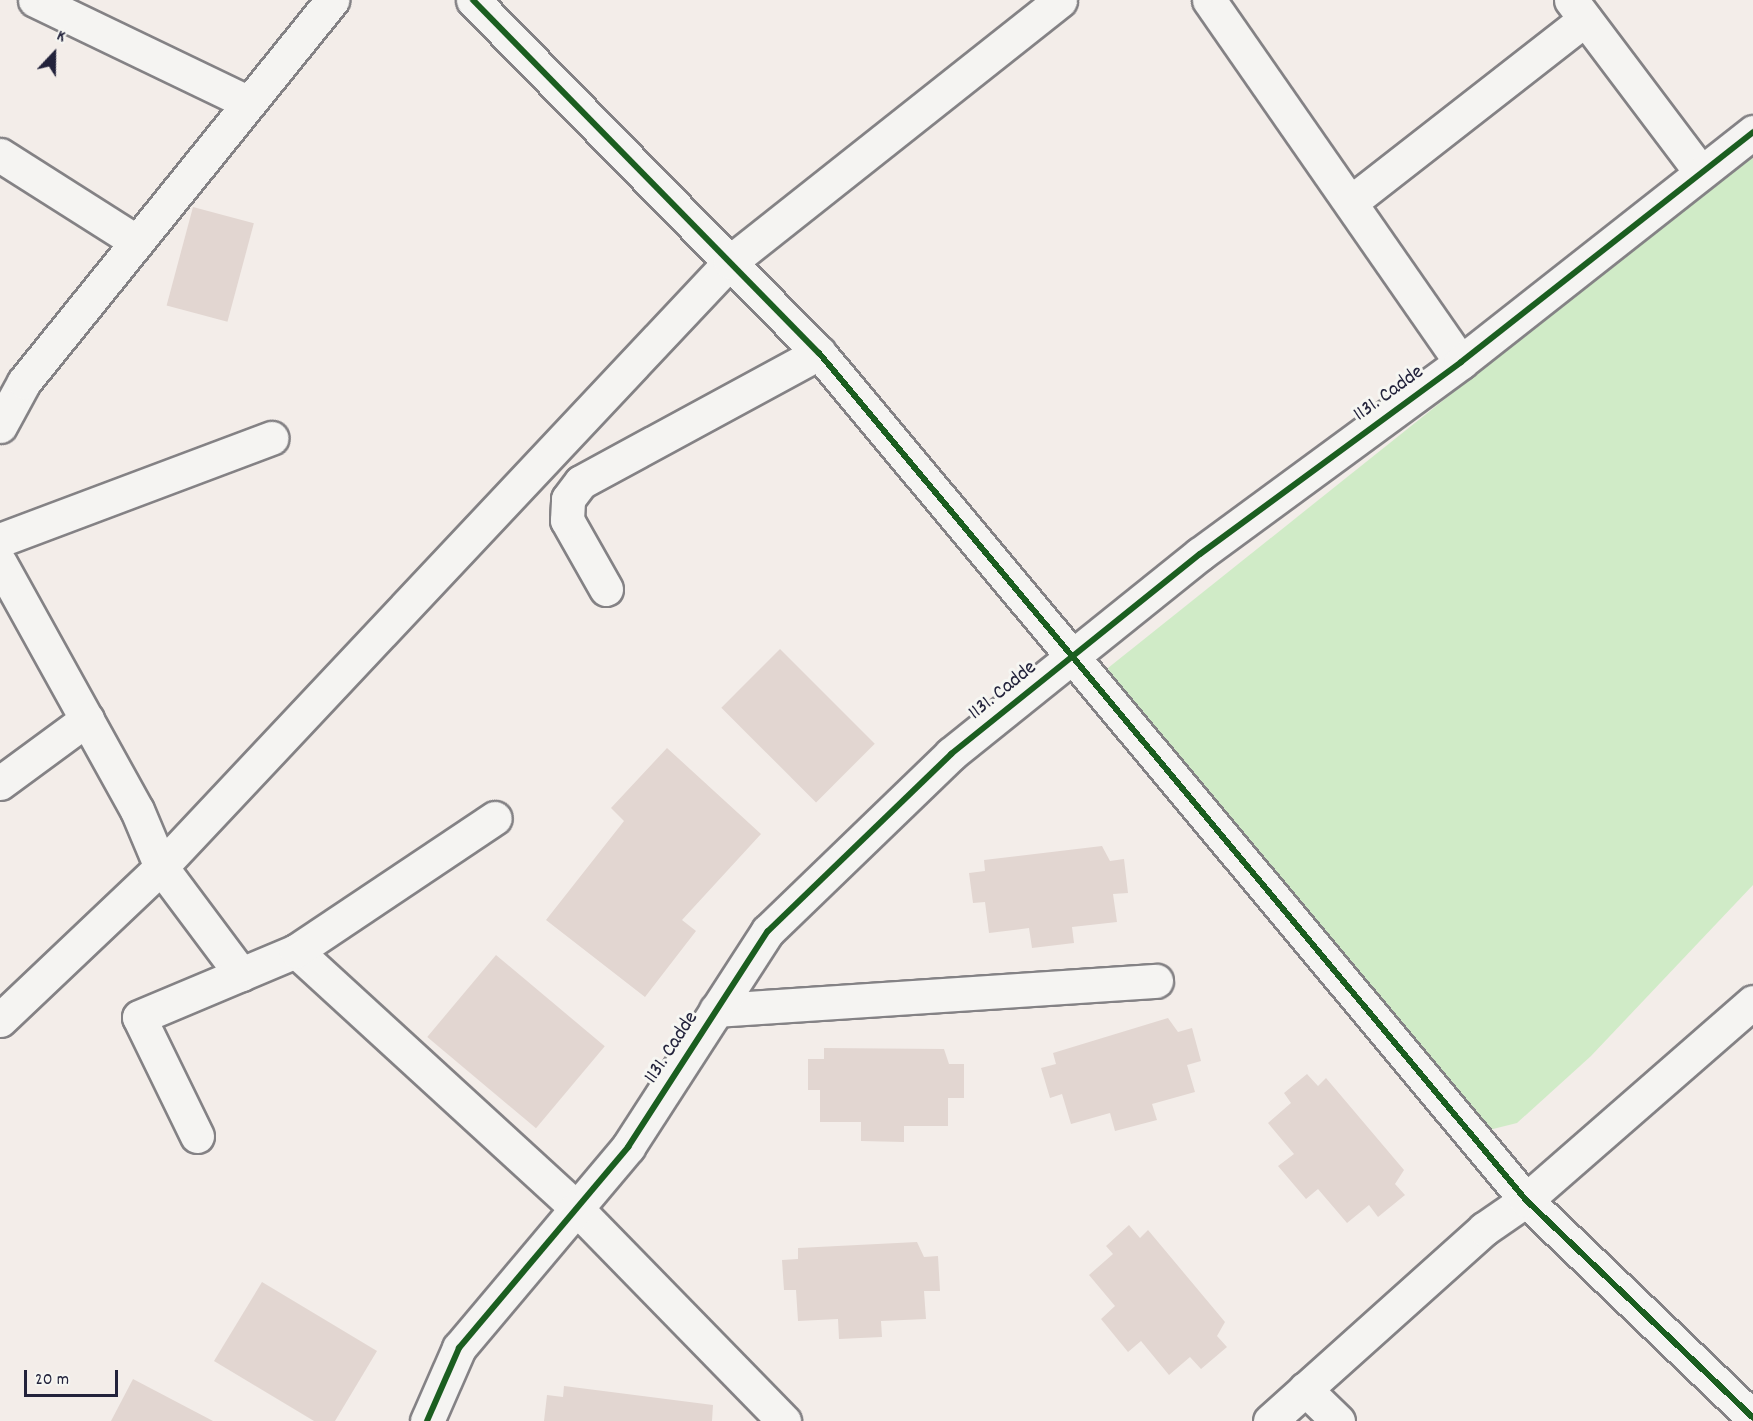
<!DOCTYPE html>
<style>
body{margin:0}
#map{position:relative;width:1753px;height:1421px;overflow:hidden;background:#f3ede9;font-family:Dekko,sans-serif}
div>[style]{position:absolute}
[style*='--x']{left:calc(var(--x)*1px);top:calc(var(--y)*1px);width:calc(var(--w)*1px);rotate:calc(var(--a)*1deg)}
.green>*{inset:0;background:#d0ebc7}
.building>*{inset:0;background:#e2d6d1;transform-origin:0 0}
.roads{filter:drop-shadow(2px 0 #848285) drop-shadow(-2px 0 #848285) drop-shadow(0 2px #848285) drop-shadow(0 -2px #848285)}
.minor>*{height:33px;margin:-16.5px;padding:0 16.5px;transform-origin:16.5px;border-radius:16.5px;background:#f5f4f2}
.cycleway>*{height:6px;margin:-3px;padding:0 3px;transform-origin:3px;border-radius:3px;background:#1b5e20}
span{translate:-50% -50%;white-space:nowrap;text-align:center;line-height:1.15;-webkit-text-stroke:6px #f6f6f2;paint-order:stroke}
.street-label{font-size:21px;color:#22223b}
.north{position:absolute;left:24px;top:24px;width:60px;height:60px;-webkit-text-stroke:4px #f6f6f2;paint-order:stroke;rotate:22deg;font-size:16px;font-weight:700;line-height:24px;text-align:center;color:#22223b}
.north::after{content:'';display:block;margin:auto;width:21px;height:27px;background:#22223b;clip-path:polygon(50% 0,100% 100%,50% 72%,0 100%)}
.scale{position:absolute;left:24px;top:1370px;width:94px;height:27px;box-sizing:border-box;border:3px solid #22223b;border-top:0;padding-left:8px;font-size:18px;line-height:21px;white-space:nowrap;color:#22223b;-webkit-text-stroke:4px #f6f6f2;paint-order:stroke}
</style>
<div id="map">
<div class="green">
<i style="clip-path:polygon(1753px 153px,1753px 885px,1591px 1056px,1517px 1123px,1485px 1131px,1115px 694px,1108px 668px)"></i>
</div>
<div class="building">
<i style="left:193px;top:207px;width:63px;height:102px;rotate:15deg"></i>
<i style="left:780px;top:649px;width:134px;height:83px;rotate:45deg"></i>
<i style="clip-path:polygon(667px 748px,761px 834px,682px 920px,696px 931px,645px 997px,546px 920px,624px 821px,611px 808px)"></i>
<i style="clip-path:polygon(1102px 846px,1110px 861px,1124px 859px,1128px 893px,1113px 894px,1117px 922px,1072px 927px,1074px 943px,1032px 948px,1029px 928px,989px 933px,985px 902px,973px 903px,969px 873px,985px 871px,984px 860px)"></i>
<i style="left:496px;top:955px;width:142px;height:107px;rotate:40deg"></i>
<i style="clip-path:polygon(1168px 1018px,1178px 1032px,1192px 1028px,1201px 1061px,1187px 1065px,1195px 1092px,1152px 1104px,1157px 1120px,1115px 1131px,1110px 1113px,1071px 1124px,1062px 1094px,1050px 1098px,1041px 1068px,1056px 1064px,1053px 1053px)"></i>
<i style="clip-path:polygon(824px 1048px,944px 1049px,949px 1064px,964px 1064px,964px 1098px,948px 1098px,948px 1126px,904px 1126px,904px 1142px,861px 1141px,861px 1122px,820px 1122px,820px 1090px,808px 1090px,808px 1059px,824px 1059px)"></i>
<i style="clip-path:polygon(1307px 1074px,1318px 1086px,1326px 1078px,1404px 1170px,1395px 1184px,1405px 1195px,1378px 1217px,1369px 1205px,1347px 1223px,1318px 1189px,1306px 1199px,1278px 1166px,1294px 1154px,1268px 1123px,1291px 1103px,1284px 1093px)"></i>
<i style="clip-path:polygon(1129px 1225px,1140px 1238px,1148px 1230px,1225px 1322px,1217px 1336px,1227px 1347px,1201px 1369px,1190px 1357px,1169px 1375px,1141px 1341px,1128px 1352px,1101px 1319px,1115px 1306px,1089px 1275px,1113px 1254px,1106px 1246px)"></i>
<i style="clip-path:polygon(917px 1242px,924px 1257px,938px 1256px,940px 1291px,924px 1291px,926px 1319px,881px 1321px,882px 1337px,839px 1339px,838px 1319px,798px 1321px,796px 1290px,784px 1290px,782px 1260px,798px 1259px,798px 1248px)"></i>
<i style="clip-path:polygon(262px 1282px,377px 1351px,335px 1421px,314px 1421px,214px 1361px)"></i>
<i style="clip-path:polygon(133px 1379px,213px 1421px,111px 1421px)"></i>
<i style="clip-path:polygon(564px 1386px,713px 1405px,712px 1421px,544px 1421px,547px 1395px,563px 1397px)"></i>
</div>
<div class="roads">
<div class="minor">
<i style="--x:35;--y:0;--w:237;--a:25.7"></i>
<i style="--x:473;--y:0;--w:494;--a:45.6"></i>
<i style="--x:819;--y:353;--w:1103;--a:50.15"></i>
<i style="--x:1526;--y:1200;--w:315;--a:43.8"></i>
<i style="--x:1209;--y:0;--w:441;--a:55.2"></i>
<i style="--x:1571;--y:0;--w:214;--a:53"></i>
<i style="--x:0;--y:155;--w:162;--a:32.4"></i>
<i style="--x:1351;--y:202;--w:297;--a:-38"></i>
<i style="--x:0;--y:426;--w:50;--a:-61.4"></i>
<i style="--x:24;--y:382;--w:491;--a:-51.1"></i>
<i style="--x:0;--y:540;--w:290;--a:-20.6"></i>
<i style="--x:0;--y:563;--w:282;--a:61"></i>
<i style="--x:137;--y:810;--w:62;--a:67.2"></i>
<i style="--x:161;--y:867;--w:134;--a:53.2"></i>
<i style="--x:606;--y:589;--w:79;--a:-119.5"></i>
<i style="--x:567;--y:520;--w:21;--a:-87"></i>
<i style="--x:568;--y:499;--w:21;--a:-53"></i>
<i style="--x:581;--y:482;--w:271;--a:-28.5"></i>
<i style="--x:0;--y:783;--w:108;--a:-36.3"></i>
<i style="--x:296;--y:951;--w:380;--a:42.5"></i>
<i style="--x:576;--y:1208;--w:298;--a:45.7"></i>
<i style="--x:716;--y:1010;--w:441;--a:-3.8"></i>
<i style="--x:0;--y:1020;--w:222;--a:-43.5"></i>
<i style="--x:161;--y:867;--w:831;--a:-46.76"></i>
<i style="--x:730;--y:262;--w:421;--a:-38.4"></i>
<i style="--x:197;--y:1136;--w:132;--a:-116"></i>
<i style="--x:139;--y:1017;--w:170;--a:-22.8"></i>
<i style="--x:296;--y:951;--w:239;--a:-33.8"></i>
<i style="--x:1305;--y:1389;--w:46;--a:44.1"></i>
<i style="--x:427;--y:1421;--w:80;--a:-66.3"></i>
<i style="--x:459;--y:1348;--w:263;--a:-49.9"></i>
<i style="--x:628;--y:1147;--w:257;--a:-57.1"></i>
<i style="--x:768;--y:931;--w:255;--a:-44"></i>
<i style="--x:951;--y:754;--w:319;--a:-38.8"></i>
<i style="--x:1200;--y:554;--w:324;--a:-36.3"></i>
<i style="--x:1461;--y:362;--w:372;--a:-38.2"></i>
<i style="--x:1270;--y:1421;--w:288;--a:-41.9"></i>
<i style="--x:1484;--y:1229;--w:51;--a:-34.6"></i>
<i style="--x:1526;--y:1200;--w:301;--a:-41.1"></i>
</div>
</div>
<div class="cycleway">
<i style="--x:473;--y:0;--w:494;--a:45.6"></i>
<i style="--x:819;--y:353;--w:1103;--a:50.15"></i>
<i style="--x:1526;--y:1200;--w:315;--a:43.8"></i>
<i style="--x:427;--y:1421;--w:80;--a:-66.3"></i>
<i style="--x:459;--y:1348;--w:263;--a:-49.9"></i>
<i style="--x:628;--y:1147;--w:257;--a:-57.1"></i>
<i style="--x:768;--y:931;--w:255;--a:-44"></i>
<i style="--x:951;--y:754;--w:319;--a:-38.8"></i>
<i style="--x:1200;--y:554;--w:324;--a:-36.3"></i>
<i style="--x:1461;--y:362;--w:372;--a:-38.2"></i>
</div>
<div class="street-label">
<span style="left:1389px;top:394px;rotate:-36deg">1131. Cadde</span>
<span style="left:1003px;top:691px;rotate:-39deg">1131. Cadde</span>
<span style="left:672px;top:1048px;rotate:-57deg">1131. Cadde</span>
</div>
<div class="north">K</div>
<div class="scale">20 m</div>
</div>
